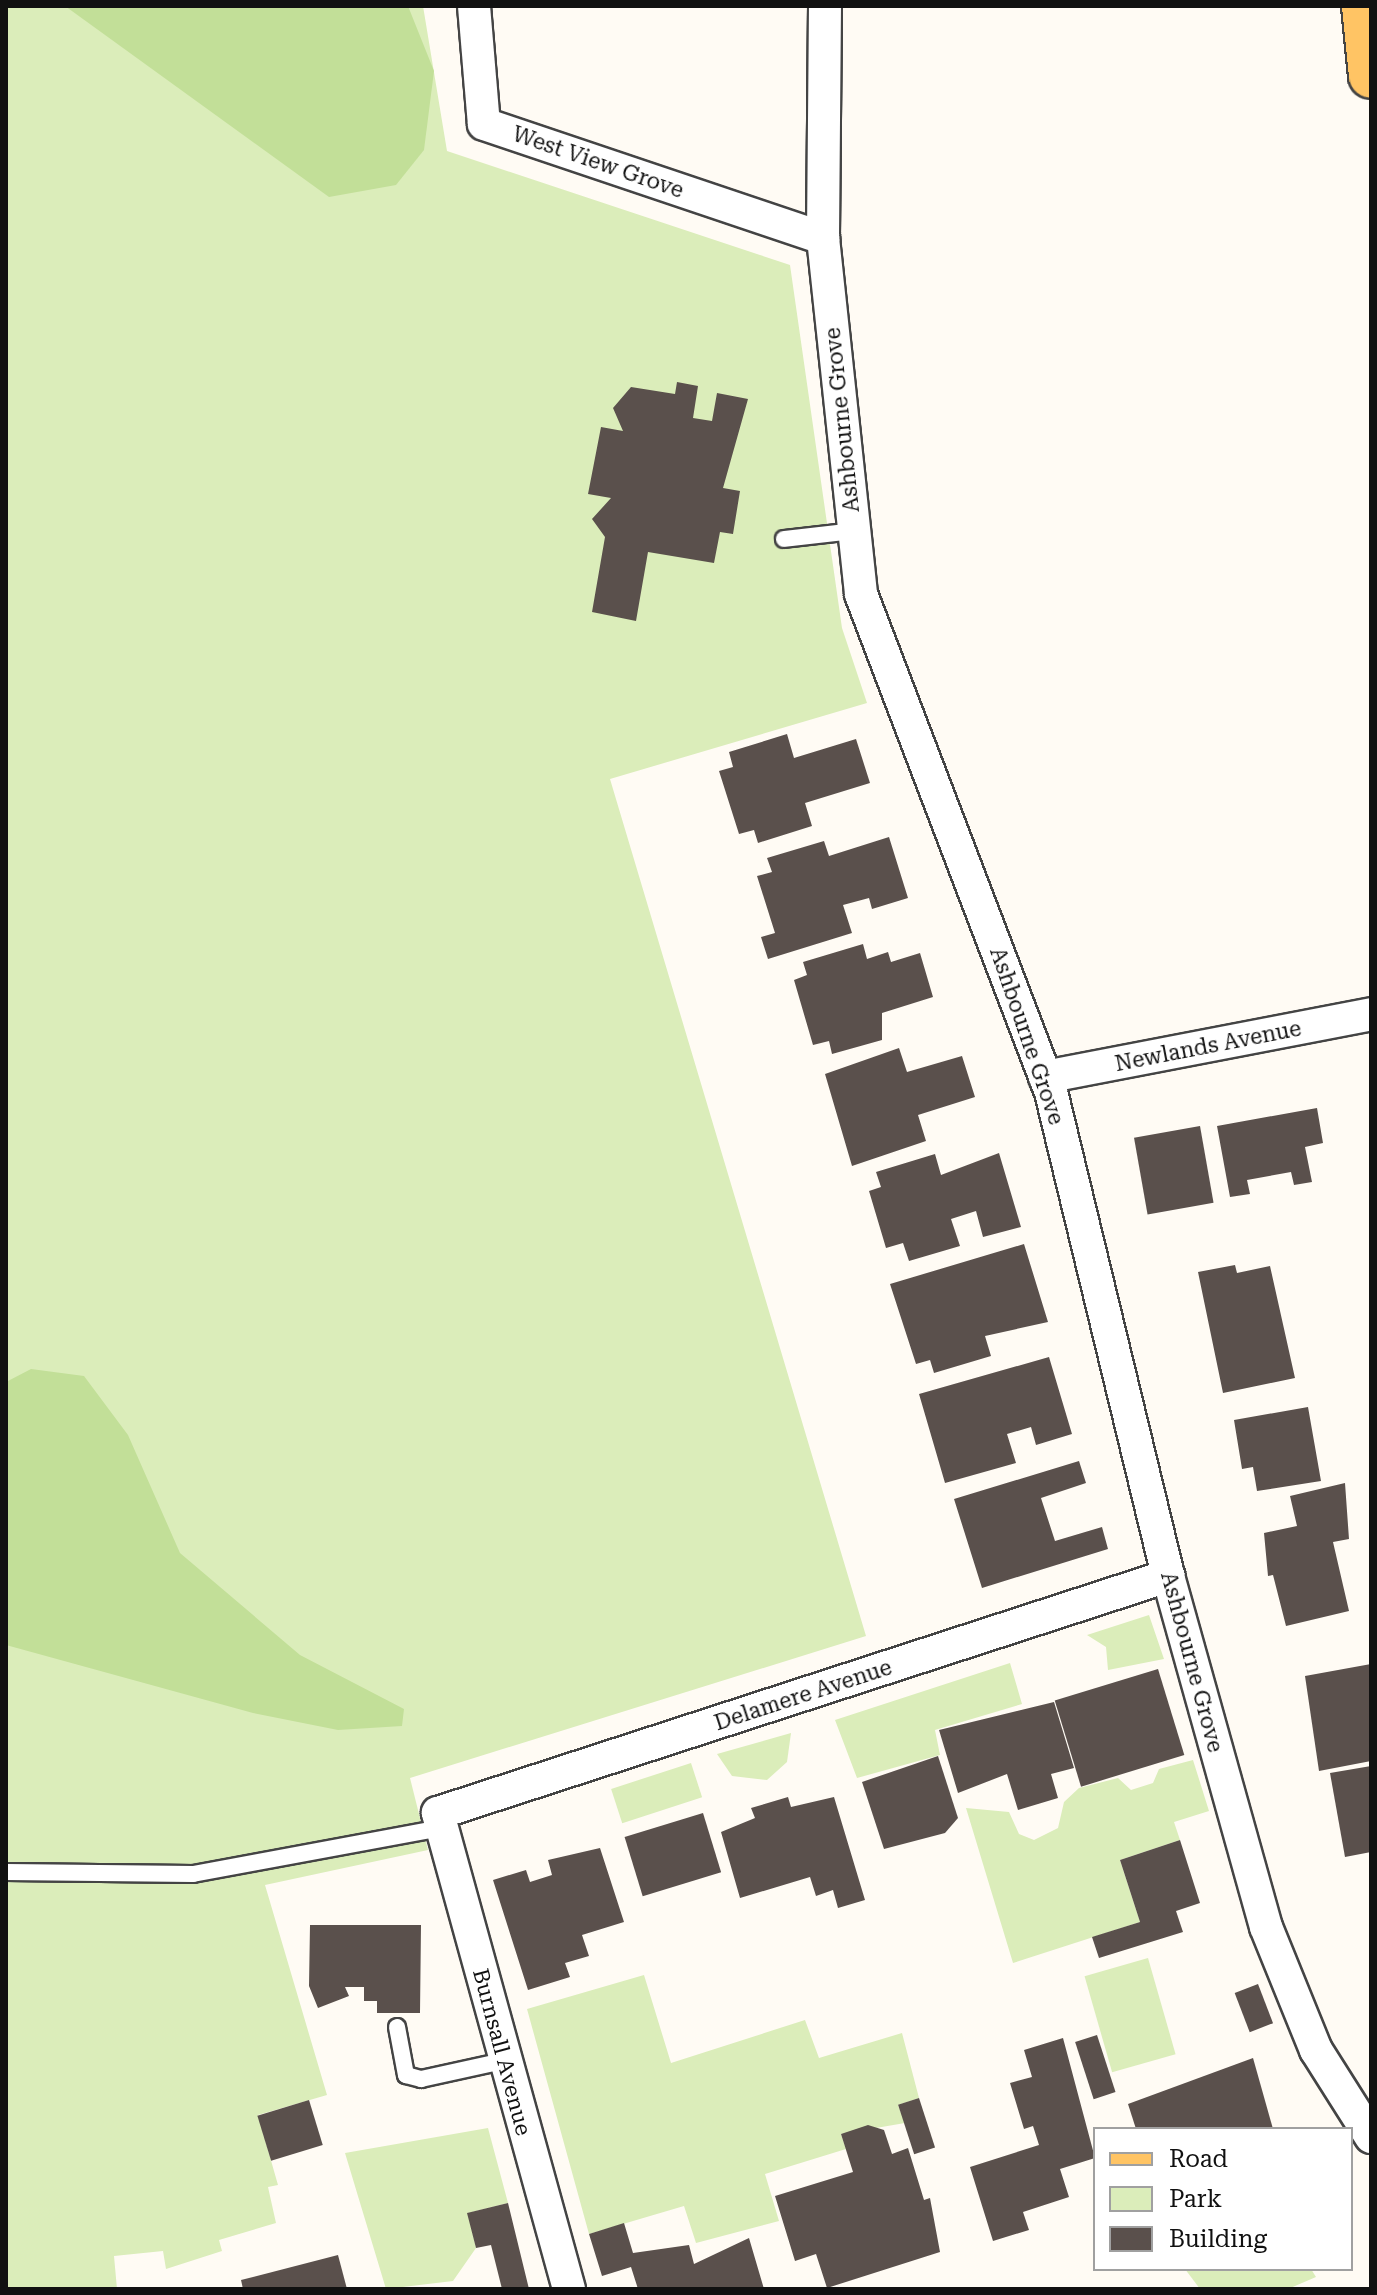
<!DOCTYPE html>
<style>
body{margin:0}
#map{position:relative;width:1377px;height:2295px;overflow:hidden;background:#fffbf4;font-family:"Roboto Serif",serif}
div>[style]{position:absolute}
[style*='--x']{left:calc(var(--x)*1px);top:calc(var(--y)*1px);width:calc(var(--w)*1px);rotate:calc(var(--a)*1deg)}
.green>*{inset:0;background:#dbedba;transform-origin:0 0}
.forest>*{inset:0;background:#c2df98}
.building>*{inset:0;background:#5a504c;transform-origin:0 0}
.roads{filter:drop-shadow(2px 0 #444) drop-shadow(-2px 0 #444) drop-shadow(0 2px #444) drop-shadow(0 -2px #444)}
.service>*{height:16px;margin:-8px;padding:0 8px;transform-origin:8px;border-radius:8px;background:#fff}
.minor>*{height:32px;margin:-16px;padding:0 16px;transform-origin:16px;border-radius:16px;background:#fff}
.primary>*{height:44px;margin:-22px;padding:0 22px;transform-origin:22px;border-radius:22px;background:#ffc464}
span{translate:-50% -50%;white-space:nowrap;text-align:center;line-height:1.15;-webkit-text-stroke:8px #fff;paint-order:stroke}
.street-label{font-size:22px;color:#111}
.frame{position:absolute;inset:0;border:8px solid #111;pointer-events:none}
.legend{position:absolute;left:1093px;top:2127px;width:260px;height:144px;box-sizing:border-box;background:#fff;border:2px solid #a0a0a0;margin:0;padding:10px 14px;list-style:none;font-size:24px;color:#111}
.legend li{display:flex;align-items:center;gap:16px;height:40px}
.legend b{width:40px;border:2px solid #a0a0a0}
</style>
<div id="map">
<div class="green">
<i style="clip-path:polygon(6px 6px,423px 6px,447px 151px,790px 265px,842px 628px,867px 703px,610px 779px,866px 1636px,410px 1778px,428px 1850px,265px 1885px,327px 2095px,258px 2115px,278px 2185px,268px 2187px,276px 2223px,219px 2240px,222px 2251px,166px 2269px,163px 2251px,114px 2256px,117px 2289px,6px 2289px)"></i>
<i style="clip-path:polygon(1149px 1615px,1164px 1659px,1108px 1670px,1106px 1647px,1087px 1635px)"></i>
<i style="clip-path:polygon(1010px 1663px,1022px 1704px,935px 1730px,940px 1755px,857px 1778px,835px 1720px)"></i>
<i style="clip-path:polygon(791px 1733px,787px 1762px,767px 1780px,732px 1776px,717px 1754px)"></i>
<i style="clip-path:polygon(1193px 1760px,1209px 1811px,1174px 1822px,1180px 1840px,1120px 1860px,1140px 1922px,1013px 1963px,966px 1808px,1009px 1812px,1019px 1834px,1034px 1840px,1058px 1828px,1064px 1802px,1079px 1788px,1118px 1778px,1131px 1790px,1153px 1783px,1159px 1769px)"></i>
<i style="left:691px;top:1763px;width:36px;height:84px;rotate:72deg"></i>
<i style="left:1148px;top:1958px;width:100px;height:66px;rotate:74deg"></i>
<i style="clip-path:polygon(644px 1975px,671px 2063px,805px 2020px,819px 2058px,902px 2033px,919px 2098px,898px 2105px,905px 2123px,841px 2134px,846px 2149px,765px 2174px,779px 2221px,696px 2243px,684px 2206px,589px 2234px,527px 2009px)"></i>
<i style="clip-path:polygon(488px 2128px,508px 2203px,468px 2213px,476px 2248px,453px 2281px,386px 2289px,345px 2153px)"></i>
<i style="clip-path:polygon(1185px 2269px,1311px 2269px,1316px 2277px,1288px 2289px,1200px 2289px)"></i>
</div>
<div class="forest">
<i style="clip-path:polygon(65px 6px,408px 6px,434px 71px,424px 150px,396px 185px,329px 197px)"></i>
<i style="clip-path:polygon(31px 1369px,84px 1376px,128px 1435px,180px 1553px,300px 1655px,404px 1709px,402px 1726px,338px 1730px,253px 1713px,6px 1645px,6px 1382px)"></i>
</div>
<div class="building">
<i style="clip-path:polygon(677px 382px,698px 386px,693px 418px,712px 421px,717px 393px,748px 399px,723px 488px,740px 491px,733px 534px,720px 532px,714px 563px,648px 552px,636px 621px,592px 612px,605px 537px,592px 519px,611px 498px,588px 494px,601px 427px,623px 431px,613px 408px,631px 387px,675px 394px)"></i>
<i style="clip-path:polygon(787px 734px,794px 758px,856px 739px,870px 783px,805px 803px,812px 826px,758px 843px,754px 830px,739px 834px,719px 771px,733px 767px,729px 752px)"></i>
<i style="clip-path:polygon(889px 837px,908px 898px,872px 909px,869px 898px,843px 905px,852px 933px,768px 959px,761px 937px,775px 933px,757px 876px,772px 872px,767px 858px,824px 841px,829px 856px)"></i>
<i style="clip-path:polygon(863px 944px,867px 959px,888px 952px,891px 962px,920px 953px,933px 997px,882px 1013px,882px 1040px,832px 1054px,829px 1041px,813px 1045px,794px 980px,807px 975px,803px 962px)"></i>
<i style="clip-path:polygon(899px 1048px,907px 1072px,962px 1056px,975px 1097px,918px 1115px,926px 1141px,852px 1166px,825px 1074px)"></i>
<i style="clip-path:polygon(1317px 1108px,1323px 1143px,1305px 1147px,1312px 1182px,1294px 1185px,1291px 1172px,1247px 1180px,1250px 1194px,1230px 1197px,1217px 1126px)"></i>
<i style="left:1200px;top:1126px;width:78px;height:67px;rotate:80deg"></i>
<i style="clip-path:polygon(999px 1153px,1021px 1227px,983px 1237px,976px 1211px,951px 1219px,960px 1246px,909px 1261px,903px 1243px,886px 1248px,869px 1191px,881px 1187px,876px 1172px,935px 1154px,941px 1175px)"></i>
<i style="clip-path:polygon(1024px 1244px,1048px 1322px,985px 1336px,991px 1356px,934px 1373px,930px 1360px,916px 1364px,890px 1284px)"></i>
<i style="clip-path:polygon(1235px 1265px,1237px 1273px,1270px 1266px,1295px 1378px,1223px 1393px,1198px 1272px)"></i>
<i style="clip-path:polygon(1049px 1357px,1072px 1434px,1036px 1445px,1031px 1427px,1007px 1434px,1016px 1463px,945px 1483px,919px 1394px)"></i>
<i style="clip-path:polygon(1308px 1407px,1321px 1481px,1257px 1491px,1253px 1467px,1242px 1469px,1234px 1420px)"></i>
<i style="clip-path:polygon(1079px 1461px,1086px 1483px,1041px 1498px,1055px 1541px,1102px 1527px,1108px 1549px,982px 1588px,954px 1499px)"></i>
<i style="clip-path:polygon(1345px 1483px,1349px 1539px,1333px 1542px,1349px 1611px,1286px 1626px,1273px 1575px,1268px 1576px,1264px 1533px,1297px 1526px,1290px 1496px)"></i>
<i style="clip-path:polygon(1371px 1664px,1371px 1761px,1319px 1771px,1305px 1676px)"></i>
<i style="left:1158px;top:1669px;width:90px;height:108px;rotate:73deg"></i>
<i style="clip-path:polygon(1054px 1702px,1074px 1768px,1051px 1774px,1058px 1798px,1018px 1810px,1007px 1774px,958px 1793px,939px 1730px)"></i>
<i style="clip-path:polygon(938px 1756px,958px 1818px,945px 1833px,884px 1849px,862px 1782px)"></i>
<i style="clip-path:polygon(1371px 1766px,1371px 1852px,1345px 1857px,1330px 1773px)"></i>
<i style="clip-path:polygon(788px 1797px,791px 1807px,834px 1797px,865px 1900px,838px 1908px,833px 1890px,816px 1896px,810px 1877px,740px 1898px,721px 1832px,755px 1818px,751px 1808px)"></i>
<i style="left:703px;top:1813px;width:62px;height:82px;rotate:73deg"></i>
<i style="clip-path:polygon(1180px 1840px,1200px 1903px,1176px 1911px,1183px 1932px,1099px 1958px,1092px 1937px,1140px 1922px,1120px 1860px)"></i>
<i style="clip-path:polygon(600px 1848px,624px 1922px,582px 1935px,589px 1956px,565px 1963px,570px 1977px,528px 1990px,493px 1880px,526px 1870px,530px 1882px,552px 1875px,548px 1860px)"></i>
<i style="clip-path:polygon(310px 1925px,421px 1925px,420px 2013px,377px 2013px,377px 2001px,364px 2001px,364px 1987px,345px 1987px,349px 1996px,318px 2008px,309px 1986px)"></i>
<i style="left:1258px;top:1984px;width:42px;height:25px;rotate:69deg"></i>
<i style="left:1097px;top:2035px;width:60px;height:23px;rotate:72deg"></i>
<i style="clip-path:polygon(1063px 2038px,1095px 2158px,1060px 2169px,1069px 2197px,1023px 2212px,1029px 2230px,993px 2241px,970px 2167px,1039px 2145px,1033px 2126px,1024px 2129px,1010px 2083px,1032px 2077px,1024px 2050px)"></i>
<i style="clip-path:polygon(1253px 2058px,1273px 2129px,1136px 2129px,1128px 2104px)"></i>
<i style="left:919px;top:2098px;width:52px;height:22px;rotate:72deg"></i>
<i style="left:309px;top:2100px;width:47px;height:54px;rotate:73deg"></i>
<i style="clip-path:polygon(868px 2125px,884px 2130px,892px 2154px,908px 2148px,924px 2200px,930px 2198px,940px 2252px,827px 2288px,816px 2254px,795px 2261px,775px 2196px,853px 2172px,841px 2134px)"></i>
<i style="clip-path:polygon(508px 2203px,529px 2289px,502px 2289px,491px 2245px,476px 2248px,467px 2213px)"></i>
<i style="clip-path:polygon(624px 2223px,633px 2253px,689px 2245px,694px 2264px,749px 2238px,764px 2289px,638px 2289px,631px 2267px,602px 2276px,589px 2234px)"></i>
<i style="clip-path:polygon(338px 2255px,347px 2289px,243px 2289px,241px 2280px)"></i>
</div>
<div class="roads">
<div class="service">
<i style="--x:784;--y:539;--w:70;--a:-6.5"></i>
<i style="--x:6;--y:1872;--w:187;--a:0.6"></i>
<i style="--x:193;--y:1874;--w:253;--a:-10.5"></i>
<i style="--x:397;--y:2027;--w:49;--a:79.4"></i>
<i style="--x:406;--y:2075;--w:16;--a:15"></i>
<i style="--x:421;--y:2079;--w:84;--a:-12.4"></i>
</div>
<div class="minor">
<i style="--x:474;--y:6;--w:118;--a:85.2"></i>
<i style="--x:484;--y:124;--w:358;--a:18.6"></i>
<i style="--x:825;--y:6;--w:232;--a:90.5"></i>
<i style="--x:823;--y:238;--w:358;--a:83.9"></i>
<i style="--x:861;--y:594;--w:533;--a:69.12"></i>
<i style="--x:1051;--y:1092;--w:498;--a:76.4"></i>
<i style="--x:1168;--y:1576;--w:364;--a:74.4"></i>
<i style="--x:1266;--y:1927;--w:133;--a:67.9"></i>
<i style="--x:1316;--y:2050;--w:103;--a:57.7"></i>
<i style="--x:1045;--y:1077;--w:332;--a:-10.9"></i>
<i style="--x:569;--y:2289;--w:494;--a:-105.4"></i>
<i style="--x:438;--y:1813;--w:768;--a:-17.99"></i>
</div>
<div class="primary">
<i style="--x:1364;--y:6;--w:70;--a:84.3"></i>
</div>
</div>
<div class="street-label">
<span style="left:598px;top:162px;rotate:19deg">West View Grove</span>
<span style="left:842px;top:420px;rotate:-96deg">Ashbourne Grove</span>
<span style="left:1027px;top:1036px;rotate:71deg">Ashbourne Grove</span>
<span style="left:1208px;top:1046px;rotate:-11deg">Newlands Avenue</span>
<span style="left:1192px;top:1662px;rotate:75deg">Ashbourne Grove</span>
<span style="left:803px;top:1695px;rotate:-18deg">Delamere Avenue</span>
<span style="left:502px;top:2052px;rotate:75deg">Burnsall Avenue</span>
</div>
<div class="frame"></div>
<ul class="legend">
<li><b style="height:10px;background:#ffc464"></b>Road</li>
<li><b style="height:22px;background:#dbedba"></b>Park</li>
<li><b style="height:22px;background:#5a504c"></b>Building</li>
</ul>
</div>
